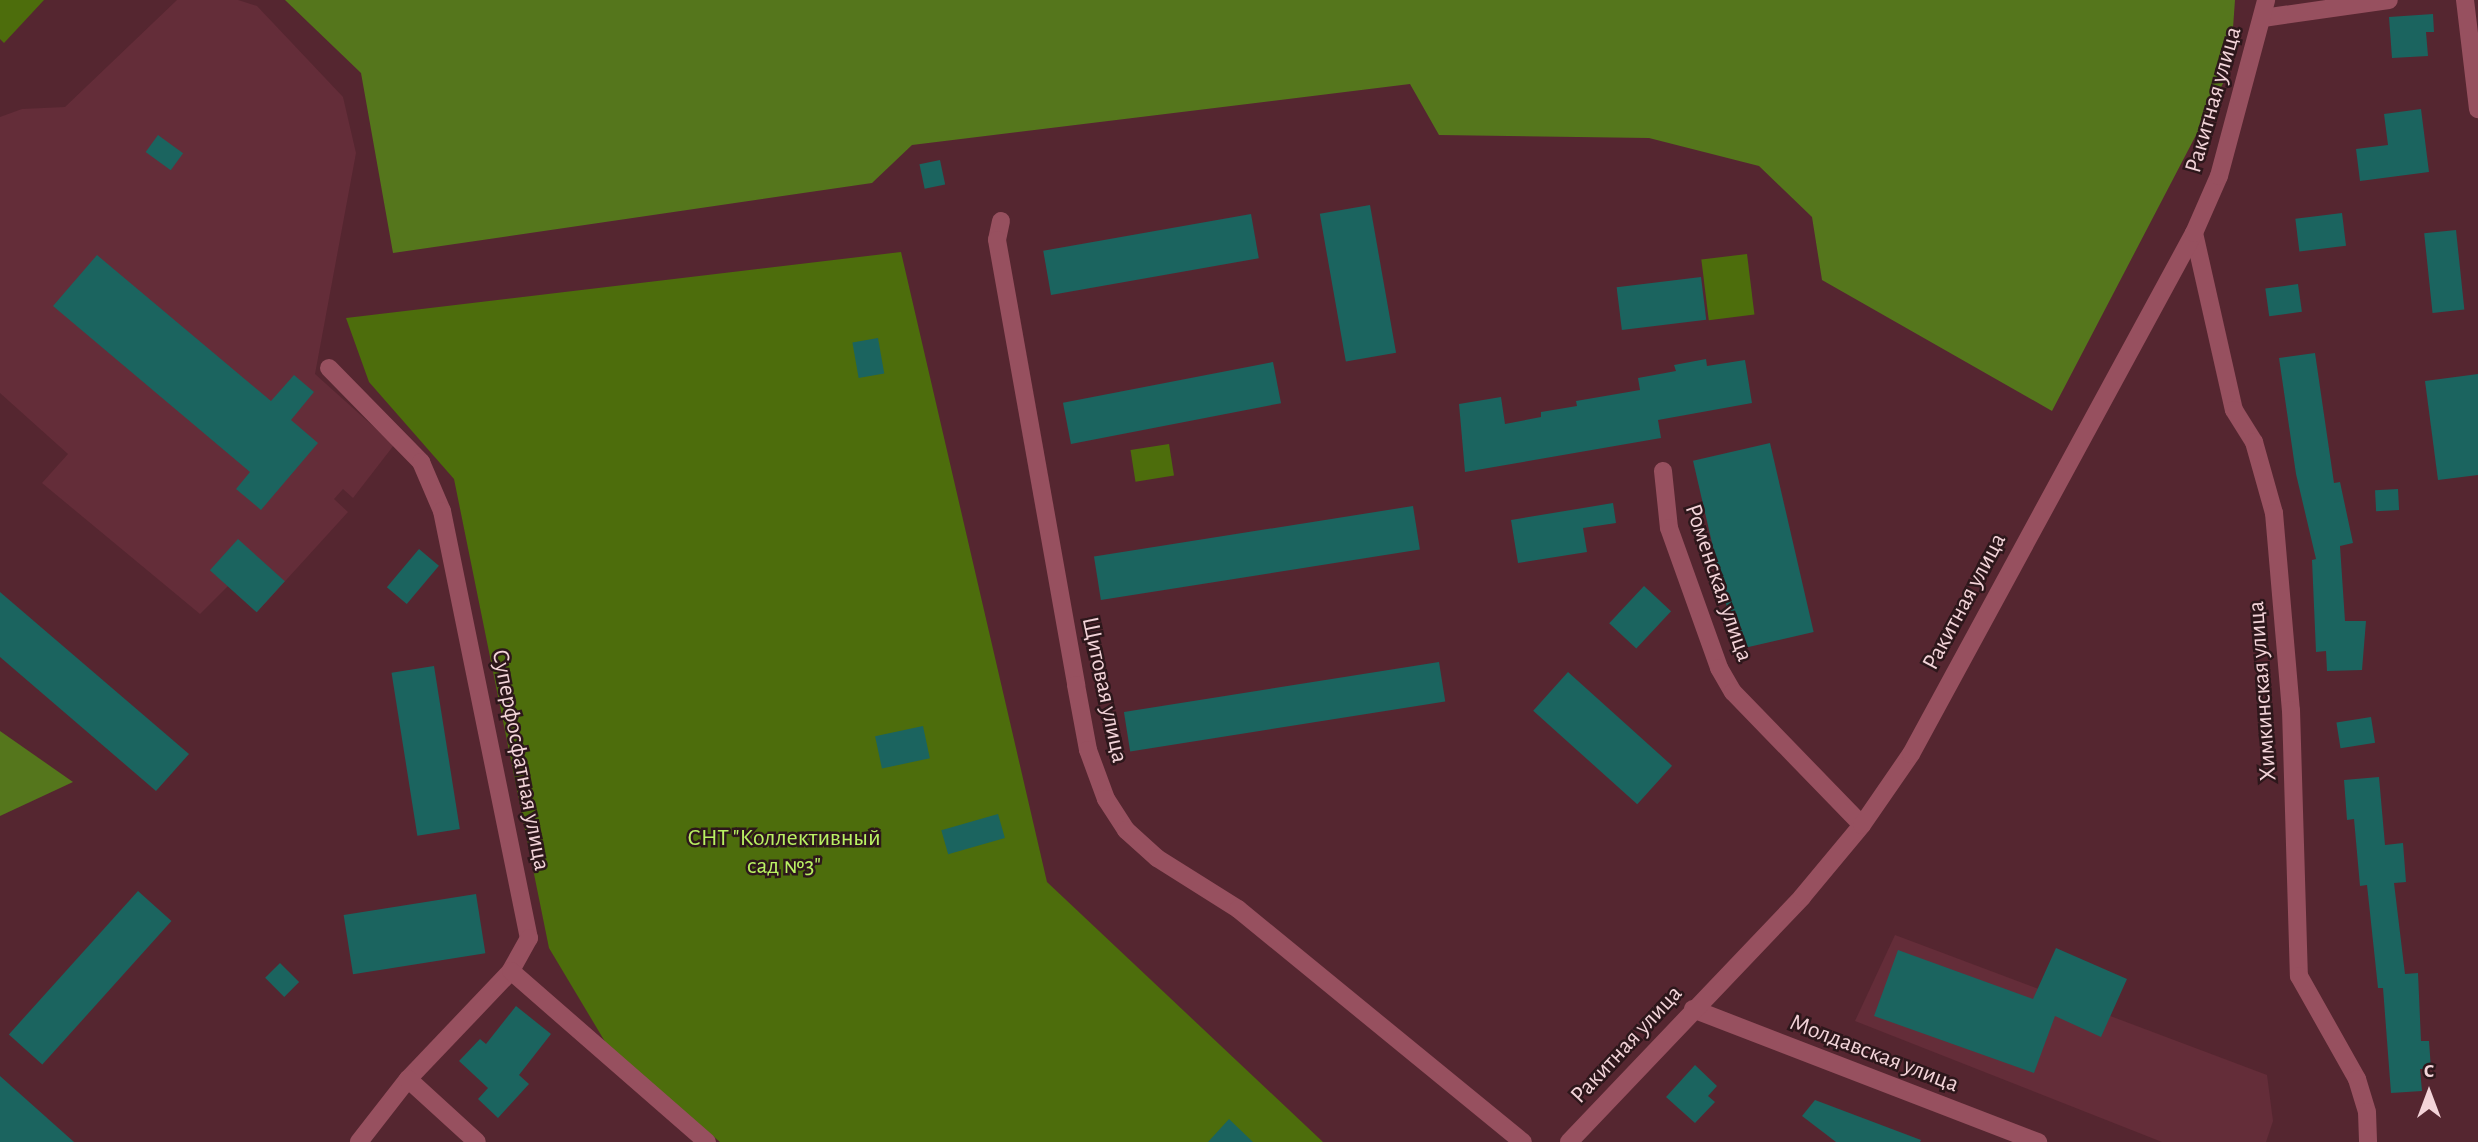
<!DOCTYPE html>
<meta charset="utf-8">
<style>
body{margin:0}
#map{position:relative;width:2478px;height:1142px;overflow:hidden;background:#552630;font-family:"Alegreya Sans",sans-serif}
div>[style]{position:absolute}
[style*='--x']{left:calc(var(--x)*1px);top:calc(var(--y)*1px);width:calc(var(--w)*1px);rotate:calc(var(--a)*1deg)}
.built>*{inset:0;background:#642d39}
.green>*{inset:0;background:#4d6d0c;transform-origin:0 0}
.forest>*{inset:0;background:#55761c}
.building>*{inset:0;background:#1b645f;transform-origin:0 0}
.minor>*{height:18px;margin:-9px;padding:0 9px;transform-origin:9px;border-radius:9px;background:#97505f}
.tertiary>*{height:18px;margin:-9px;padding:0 9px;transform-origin:9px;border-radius:9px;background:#97505f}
span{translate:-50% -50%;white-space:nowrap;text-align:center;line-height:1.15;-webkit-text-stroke:5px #2d171b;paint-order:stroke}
.street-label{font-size:24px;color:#f3d4d9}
.park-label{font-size:24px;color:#baf263}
.north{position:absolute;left:2394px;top:1058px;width:70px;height:70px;-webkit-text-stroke:5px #2d171b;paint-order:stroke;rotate:0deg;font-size:19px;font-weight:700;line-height:28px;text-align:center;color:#f3d4d9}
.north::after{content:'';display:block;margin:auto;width:24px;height:32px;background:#f3d4d9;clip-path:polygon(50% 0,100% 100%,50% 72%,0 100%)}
</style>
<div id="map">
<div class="built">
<i style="clip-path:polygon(177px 0,238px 0,257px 6px,343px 97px,356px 153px,315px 374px,394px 445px,353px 498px,343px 489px,334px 499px,348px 512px,257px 612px,228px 586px,200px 614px,42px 483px,68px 454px,0 393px,0 117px,22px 109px,65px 107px)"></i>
<i style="clip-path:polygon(1895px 935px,2267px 1075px,2273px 1121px,2266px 1142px,2162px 1142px,1855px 1021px)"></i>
</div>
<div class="green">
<i style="clip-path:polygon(0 0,44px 0,4px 43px,0 39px)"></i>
<i style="clip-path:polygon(901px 252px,1047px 882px,1323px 1142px,720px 1142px,607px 1045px,549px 948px,454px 479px,369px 382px,346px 318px)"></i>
<i style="left:1747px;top:254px;width:61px;height:46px;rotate:83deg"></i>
<i style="left:1169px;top:444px;width:32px;height:39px;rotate:81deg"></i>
</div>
<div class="forest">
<i style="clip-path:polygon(285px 0,2235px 0,2230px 70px,2052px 411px,1822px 280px,1812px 217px,1759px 166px,1649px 138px,1439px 135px,1410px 84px,912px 145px,872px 183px,393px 253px,361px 73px)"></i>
<i style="clip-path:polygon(0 731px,73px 782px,0 816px)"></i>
</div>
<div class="building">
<i style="clip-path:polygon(2433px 14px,2434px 32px,2426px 32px,2428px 56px,2392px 58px,2389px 17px)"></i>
<i style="clip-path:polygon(2421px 109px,2429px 172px,2360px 181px,2356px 149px,2388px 145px,2384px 114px)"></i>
<i style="left:158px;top:135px;width:31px;height:21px;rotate:36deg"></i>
<i style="left:940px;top:160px;width:25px;height:21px;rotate:78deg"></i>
<i style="left:1370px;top:205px;width:150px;height:51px;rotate:80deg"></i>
<i style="left:2342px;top:213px;width:33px;height:47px;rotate:83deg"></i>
<i style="left:1251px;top:214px;width:45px;height:211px;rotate:80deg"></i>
<i style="left:2456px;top:230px;width:80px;height:32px;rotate:84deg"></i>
<i style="clip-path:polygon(97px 255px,271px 401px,294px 375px,314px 392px,291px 420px,318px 443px,261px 510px,236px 489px,250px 472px,53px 306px)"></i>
<i style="left:1701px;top:277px;width:43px;height:85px;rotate:83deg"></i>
<i style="left:2298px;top:284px;width:28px;height:33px;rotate:82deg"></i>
<i style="left:878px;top:338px;width:36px;height:26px;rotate:80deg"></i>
<i style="clip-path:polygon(2315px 353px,2334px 483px,2340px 482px,2353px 543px,2340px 546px,2345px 621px,2366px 621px,2362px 670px,2327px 671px,2326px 651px,2316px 652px,2312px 560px,2316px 559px,2296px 474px,2279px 358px)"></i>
<i style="clip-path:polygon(1706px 359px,1707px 366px,1745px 360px,1752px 403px,1658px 420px,1661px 438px,1465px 472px,1459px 404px,1501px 397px,1505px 424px,1541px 417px,1541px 412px,1577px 406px,1576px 401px,1640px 390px,1638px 378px,1676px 371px,1674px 365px)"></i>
<i style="left:1273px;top:362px;width:42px;height:214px;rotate:79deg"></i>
<i style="clip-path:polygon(2478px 374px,2478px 475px,2438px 480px,2425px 381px)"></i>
<i style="left:1770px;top:443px;width:194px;height:79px;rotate:77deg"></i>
<i style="left:2398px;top:489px;width:21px;height:23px;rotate:87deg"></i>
<i style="clip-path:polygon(1613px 503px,1616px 523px,1583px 528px,1587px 552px,1518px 563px,1511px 520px)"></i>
<i style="left:1413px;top:506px;width:44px;height:323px;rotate:81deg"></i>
<i style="left:238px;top:539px;width:63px;height:42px;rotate:42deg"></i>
<i style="left:419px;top:549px;width:26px;height:50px;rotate:40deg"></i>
<i style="left:1644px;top:586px;width:37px;height:51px;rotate:43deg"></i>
<i style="clip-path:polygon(0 592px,189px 754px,156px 791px,0 657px)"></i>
<i style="left:1439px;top:662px;width:40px;height:319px;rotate:81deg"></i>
<i style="left:434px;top:666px;width:165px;height:43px;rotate:81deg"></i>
<i style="left:1568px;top:672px;width:140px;height:52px;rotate:42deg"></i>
<i style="left:2371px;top:717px;width:26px;height:35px;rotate:81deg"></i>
<i style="left:923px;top:726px;width:33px;height:49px;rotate:78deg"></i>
<i style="clip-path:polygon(2379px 777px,2385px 845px,2403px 843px,2406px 882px,2394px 883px,2405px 974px,2418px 973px,2421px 1041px,2429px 1041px,2431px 1069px,2420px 1069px,2422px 1091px,2391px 1093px,2383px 988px,2378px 988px,2367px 885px,2360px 886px,2354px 819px,2347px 820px,2344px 780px)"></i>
<i style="left:998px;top:814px;width:25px;height:59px;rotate:74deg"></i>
<i style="left:138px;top:891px;width:45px;height:193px;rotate:42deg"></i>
<i style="left:476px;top:894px;width:60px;height:134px;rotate:81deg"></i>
<i style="clip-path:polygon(2056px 948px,2127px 979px,2101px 1037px,2055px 1016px,2034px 1073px,1874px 1016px,1898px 950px,2033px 999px)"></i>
<i style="left:280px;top:963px;width:27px;height:21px;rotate:45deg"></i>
<i style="clip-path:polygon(516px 1006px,551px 1034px,519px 1075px,529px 1084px,498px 1118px,478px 1099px,488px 1088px,459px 1061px,480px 1039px,486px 1044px)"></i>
<i style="clip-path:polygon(1695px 1065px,1717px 1086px,1708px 1096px,1715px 1102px,1695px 1123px,1666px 1097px)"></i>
<i style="clip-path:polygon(0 1076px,74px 1142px,0 1142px)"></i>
<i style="clip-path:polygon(1815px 1100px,1921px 1140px,1920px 1142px,1836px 1142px,1802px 1116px)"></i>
<i style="clip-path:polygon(1229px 1119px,1253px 1142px,1208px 1142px)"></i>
</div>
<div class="minor">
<i style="--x:2465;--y:0;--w:110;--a:83.2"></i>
<i style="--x:2263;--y:18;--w:127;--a:-8.1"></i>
<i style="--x:1001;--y:221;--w:19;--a:102"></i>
<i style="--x:997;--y:240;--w:452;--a:79.9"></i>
<i style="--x:1076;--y:685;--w:66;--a:79.5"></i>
<i style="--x:1088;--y:750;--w:52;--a:69.8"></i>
<i style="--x:1106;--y:799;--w:37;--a:57"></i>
<i style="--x:1126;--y:830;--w:42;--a:42.1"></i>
<i style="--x:1157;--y:858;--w:96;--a:32.2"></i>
<i style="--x:1238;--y:909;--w:368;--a:39.3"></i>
<i style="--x:2194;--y:233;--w:181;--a:77.3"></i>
<i style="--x:2234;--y:410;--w:38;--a:58"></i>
<i style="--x:2254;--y:442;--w:74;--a:74.3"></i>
<i style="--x:2274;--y:513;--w:198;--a:85.1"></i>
<i style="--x:2291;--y:710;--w:266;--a:88.3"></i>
<i style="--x:2299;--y:976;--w:118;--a:60.6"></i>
<i style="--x:2357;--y:1079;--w:34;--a:73"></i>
<i style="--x:2367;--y:1112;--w:30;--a:88"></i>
<i style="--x:329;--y:368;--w:132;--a:45.6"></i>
<i style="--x:421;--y:462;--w:53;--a:66.8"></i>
<i style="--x:442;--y:511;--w:436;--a:78.5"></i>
<i style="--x:529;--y:938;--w:38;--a:119"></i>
<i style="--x:511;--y:971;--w:149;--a:133.6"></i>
<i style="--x:408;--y:1079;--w:80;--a:127.9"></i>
<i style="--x:1663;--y:471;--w:57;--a:84"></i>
<i style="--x:1669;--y:528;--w:149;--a:70.3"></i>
<i style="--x:1719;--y:668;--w:28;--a:60"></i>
<i style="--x:1733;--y:692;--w:185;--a:45.9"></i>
<i style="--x:511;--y:971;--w:260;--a:41.1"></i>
<i style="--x:1693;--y:1009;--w:370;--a:21.1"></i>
<i style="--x:408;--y:1079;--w:93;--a:42.4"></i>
</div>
<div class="tertiary">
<i style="--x:1569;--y:1142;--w:338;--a:-46.4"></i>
<i style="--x:1802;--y:897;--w:94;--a:-50.2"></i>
<i style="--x:1862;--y:825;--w:86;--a:-55.4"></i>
<i style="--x:1911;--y:754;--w:593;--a:-61.49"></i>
<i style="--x:2194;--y:233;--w:62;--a:-66.3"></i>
<i style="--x:2219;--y:176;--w:182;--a:-75"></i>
</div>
<div class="street-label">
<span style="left:2214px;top:100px;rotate:-74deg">Ракитная улица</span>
<span style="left:1718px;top:583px;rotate:71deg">Роменская улица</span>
<span style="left:1965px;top:602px;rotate:-62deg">Ракитная улица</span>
<span style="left:1104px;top:690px;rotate:78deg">Щитовая улица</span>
<span style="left:2263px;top:691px;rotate:-94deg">Химкинская улица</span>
<span style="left:520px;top:760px;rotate:79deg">Суперфосфатная улица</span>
<span style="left:1627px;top:1045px;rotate:-47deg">Ракитная улица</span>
<span style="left:1874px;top:1054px;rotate:21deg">Молдавская улица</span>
</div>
<div class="park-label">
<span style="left:784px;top:853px">СНТ "Коллективный<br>сад №3"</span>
</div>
<div class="north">С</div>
</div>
